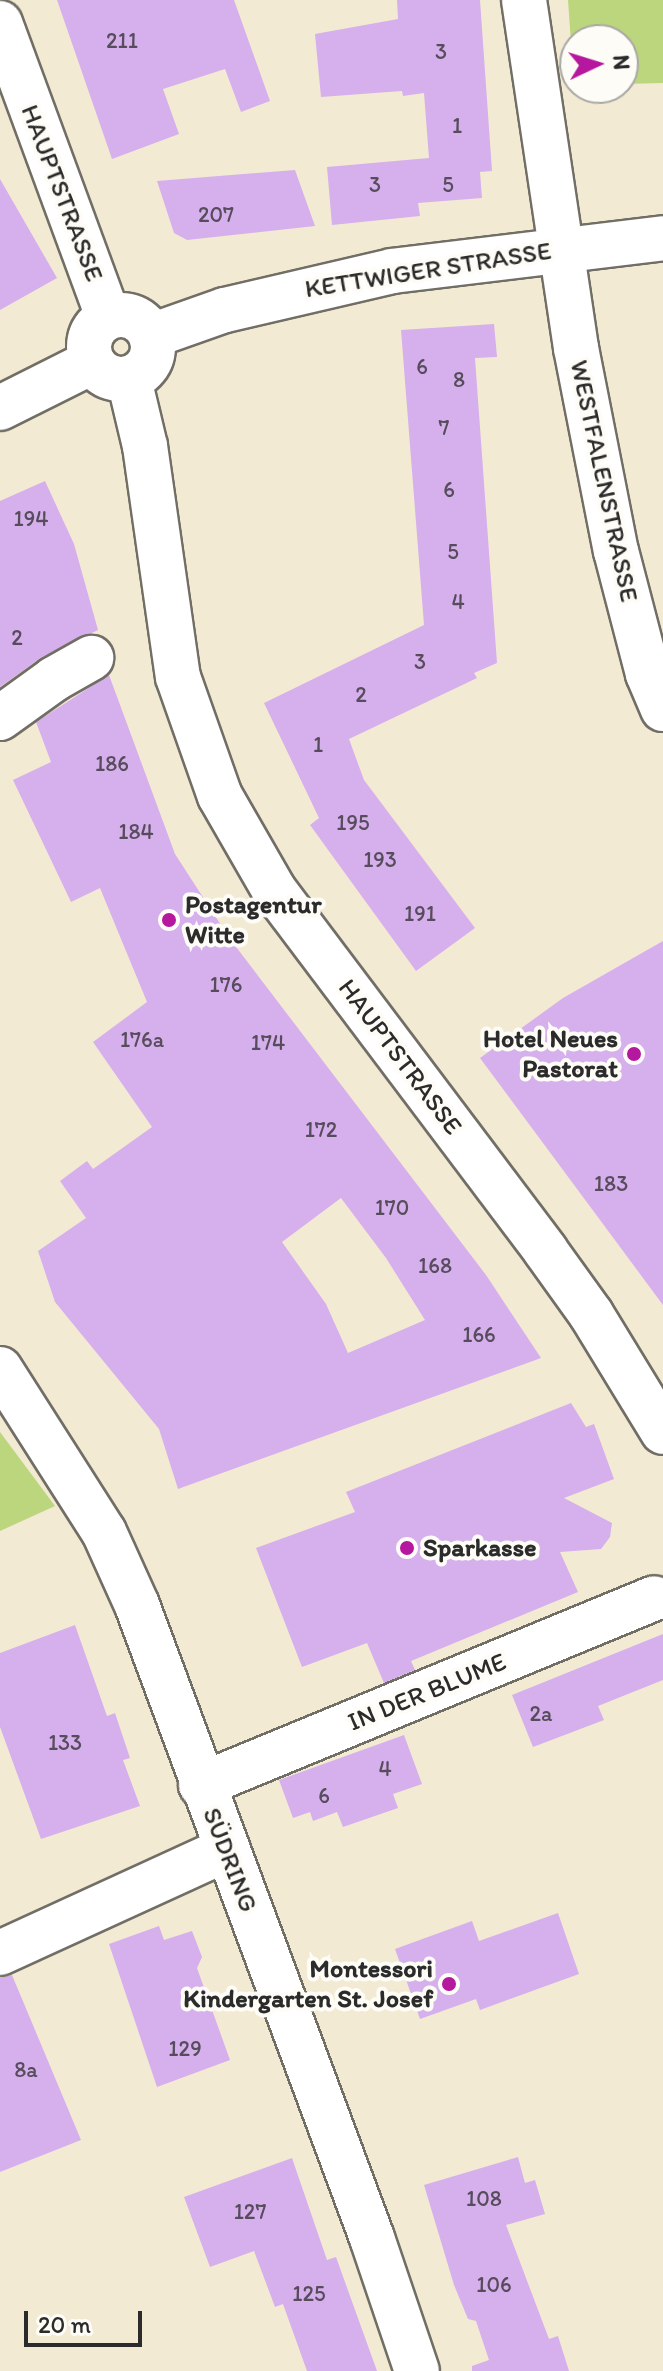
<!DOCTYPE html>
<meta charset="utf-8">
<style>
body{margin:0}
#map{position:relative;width:663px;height:2371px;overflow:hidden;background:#f3ead3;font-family:Itim,sans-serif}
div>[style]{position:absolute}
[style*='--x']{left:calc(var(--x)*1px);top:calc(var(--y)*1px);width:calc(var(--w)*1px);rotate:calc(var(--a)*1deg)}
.green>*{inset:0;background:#bbd67c}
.building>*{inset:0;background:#d6afed}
.roads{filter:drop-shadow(2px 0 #716e66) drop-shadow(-2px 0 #716e66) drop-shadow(0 2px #716e66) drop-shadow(0 -2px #716e66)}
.minor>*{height:44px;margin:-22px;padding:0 22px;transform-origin:22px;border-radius:22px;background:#fff}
.minor>.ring{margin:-22px;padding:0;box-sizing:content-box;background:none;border:44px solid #fff;border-radius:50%}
.dots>*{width:22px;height:22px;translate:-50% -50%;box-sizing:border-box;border:4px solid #fdfcf7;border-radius:50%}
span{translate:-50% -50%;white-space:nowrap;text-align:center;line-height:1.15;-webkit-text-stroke:8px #fdfcf7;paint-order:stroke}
.number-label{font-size:22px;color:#564c5c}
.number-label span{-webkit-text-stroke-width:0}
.street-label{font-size:26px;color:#2b2b2b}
.poi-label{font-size:26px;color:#2b2b2b;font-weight:700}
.left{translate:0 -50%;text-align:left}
.right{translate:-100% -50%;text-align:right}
.north{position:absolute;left:559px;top:24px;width:80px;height:80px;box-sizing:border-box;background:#fdfcf7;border:2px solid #a9a8a5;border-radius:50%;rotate:86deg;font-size:22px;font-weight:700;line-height:32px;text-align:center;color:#2b2b2b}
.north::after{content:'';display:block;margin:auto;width:28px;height:36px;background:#b5179e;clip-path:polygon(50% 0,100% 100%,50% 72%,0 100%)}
.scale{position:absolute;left:24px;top:2311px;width:118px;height:36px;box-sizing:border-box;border:4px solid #2b2b2b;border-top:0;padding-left:10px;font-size:24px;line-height:28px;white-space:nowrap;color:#2b2b2b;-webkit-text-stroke:6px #fdfcf7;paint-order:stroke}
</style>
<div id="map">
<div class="green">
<i style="clip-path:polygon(568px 0,663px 0,663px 83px,623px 84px,623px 40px,575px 40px,574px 85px)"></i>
<i style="clip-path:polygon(0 1432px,55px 1506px,0 1531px)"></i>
</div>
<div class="building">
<i style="clip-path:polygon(57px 0,234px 0,270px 101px,241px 112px,225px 69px,163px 89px,179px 134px,112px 159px)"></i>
<i style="clip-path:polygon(397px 0,480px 0,492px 171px,480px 172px,482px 198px,418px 203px,420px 216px,332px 225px,327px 167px,429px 158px,424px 93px,403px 96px,402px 91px,321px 97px,315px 34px,398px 19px)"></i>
<i style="clip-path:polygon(295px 170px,315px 226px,187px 240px,174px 233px,157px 181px)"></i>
<i style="clip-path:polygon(0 179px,57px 278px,0 310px)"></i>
<i style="clip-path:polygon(494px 324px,497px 357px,475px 358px,497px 663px,474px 673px,477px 678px,349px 739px,364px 780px,475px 928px,416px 971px,310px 825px,319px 818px,264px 703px,424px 625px,401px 330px)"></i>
<i style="clip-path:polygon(45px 481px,74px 544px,98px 630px,42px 657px,0 687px,0 501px)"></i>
<i style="clip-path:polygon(evenodd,109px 675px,175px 854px,230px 939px,486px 1275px,541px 1358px,178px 1489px,159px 1429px,55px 1302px,38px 1251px,86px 1218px,60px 1181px,87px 1161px,93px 1169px,152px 1127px,93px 1042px,147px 1002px,100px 888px,71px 902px,13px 780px,51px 762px,36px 722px,109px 675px,341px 1198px,386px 1258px,425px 1320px,348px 1353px,326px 1304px,282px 1242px,341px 1198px)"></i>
<i style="clip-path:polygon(663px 941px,663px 1305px,480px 1058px,563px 998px)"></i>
<i style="clip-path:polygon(571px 1403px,586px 1427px,594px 1424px,614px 1479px,564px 1498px,612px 1523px,610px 1537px,601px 1549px,560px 1552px,578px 1592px,411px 1661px,415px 1670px,384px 1683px,367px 1643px,302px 1667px,256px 1548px,355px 1512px,346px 1492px)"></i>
<i style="clip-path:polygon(75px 1625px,107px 1716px,115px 1713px,130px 1758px,123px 1760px,140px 1806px,41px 1839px,0 1727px,0 1653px)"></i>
<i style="clip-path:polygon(663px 1634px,663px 1680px,598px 1706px,604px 1720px,533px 1747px,512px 1695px)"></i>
<i style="clip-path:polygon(404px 1735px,422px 1784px,393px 1794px,398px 1808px,343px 1827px,337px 1812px,313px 1821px,310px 1812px,293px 1818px,279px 1780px)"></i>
<i style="clip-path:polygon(558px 1913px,579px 1974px,480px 2010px,476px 1999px,420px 2019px,395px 1949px,472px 1921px,479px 1941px)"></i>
<i style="clip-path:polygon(159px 1926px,164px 1940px,192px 1931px,202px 1957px,197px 1968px,230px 2060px,157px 2087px,109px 1944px)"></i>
<i style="clip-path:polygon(12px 1975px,81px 2140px,0 2172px,0 1978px)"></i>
<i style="clip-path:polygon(518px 2157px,525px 2183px,535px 2180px,545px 2214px,506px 2225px,549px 2339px,558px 2336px,569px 2371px,472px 2371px,472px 2366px,489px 2360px,476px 2321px,468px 2319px,454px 2285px,424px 2185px)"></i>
<i style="clip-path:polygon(292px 2158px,327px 2260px,336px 2257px,377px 2371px,307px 2371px,283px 2304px,275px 2307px,254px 2251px,210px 2267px,184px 2197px)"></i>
</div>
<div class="roads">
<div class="minor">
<i style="--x:524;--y:0;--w:352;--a:81.5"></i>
<i style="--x:576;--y:348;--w:207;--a:78.9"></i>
<i style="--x:616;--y:551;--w:127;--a:75.4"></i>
<i style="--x:648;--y:674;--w:38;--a:67"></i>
<i style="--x:0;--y:23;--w:313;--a:69.8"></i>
<i class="ring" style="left:89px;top:315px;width:20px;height:20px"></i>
<i style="--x:151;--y:336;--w:78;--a:-19.4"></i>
<i style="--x:225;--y:310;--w:171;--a:-13.1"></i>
<i style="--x:392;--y:271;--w:273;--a:-6.9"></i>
<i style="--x:129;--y:379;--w:69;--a:76.6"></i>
<i style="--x:145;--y:446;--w:233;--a:81.9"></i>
<i style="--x:178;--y:677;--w:126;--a:70.6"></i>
<i style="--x:220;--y:796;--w:108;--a:60.1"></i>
<i style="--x:274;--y:890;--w:451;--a:53"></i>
<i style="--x:545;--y:1250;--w:79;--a:54.3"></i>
<i style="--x:591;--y:1314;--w:138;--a:58.6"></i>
<i style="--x:0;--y:408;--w:103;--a:-26.6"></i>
<i style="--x:0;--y:718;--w:67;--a:-35.8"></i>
<i style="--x:54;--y:679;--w:43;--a:-29.6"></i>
<i style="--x:0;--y:1369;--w:193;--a:57.5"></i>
<i style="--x:104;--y:1532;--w:80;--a:65.7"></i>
<i style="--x:137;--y:1605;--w:675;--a:69.63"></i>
<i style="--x:372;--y:2238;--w:140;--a:71.3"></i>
<i style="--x:201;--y:1785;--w:490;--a:-22.4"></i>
<i style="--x:0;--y:1953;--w:250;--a:-24.6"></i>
</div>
</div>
<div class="dots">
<i style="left:169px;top:920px;background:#b5179e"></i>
<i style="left:634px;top:1054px;background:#b5179e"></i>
<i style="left:407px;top:1548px;background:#b5179e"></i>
<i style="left:449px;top:1984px;background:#b5179e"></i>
</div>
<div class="number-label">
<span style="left:122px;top:41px">211</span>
<span style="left:441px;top:52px">3</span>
<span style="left:457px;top:126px">1</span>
<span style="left:375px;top:185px">3</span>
<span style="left:448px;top:185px">5</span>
<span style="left:216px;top:215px">207</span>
<span style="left:422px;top:367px">6</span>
<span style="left:459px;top:380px">8</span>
<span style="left:444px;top:428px">7</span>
<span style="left:449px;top:490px">6</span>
<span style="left:31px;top:519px">194</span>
<span style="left:453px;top:552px">5</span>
<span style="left:458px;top:602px">4</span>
<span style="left:17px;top:638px">2</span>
<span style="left:420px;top:662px">3</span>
<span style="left:361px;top:695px">2</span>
<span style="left:318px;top:745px">1</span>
<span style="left:112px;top:764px">186</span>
<span style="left:353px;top:823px">195</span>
<span style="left:136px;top:832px">184</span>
<span style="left:380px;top:860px">193</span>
<span style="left:420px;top:914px">191</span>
<span style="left:226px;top:985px">176</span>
<span style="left:142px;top:1040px">176a</span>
<span style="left:268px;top:1043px">174</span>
<span style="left:321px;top:1130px">172</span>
<span style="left:611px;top:1184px">183</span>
<span style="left:392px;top:1208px">170</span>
<span style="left:435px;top:1266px">168</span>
<span style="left:479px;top:1335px">166</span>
<span style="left:541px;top:1714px">2a</span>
<span style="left:65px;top:1743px">133</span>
<span style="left:385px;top:1769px">4</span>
<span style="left:324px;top:1796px">6</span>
<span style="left:185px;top:2049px">129</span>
<span style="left:26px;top:2070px">8a</span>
<span style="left:484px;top:2199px">108</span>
<span style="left:250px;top:2212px">127</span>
<span style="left:494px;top:2285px">106</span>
<span style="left:309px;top:2294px">125</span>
</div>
<div class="street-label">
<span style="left:62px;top:193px;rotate:69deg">HAUPTSTRASSE</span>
<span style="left:428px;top:270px;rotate:-9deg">KETTWIGER STRASSE</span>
<span style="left:604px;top:481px;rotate:78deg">WESTFALENSTRASSE</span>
<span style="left:400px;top:1057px;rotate:53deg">HAUPTSTRASSE</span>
<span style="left:427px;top:1692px;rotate:-22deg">IN DER BLUME</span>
<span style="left:230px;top:1860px;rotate:69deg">SÜDRING</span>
</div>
<div class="poi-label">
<span class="left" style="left:185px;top:920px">Postagentur<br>Witte</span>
<span class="right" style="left:618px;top:1054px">Hotel Neues<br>Pastorat</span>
<span class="left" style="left:423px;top:1548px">Sparkasse</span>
<span class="right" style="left:433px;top:1984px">Montessori<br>Kindergarten St. Josef</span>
</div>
<div class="north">N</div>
<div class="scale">20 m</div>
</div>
